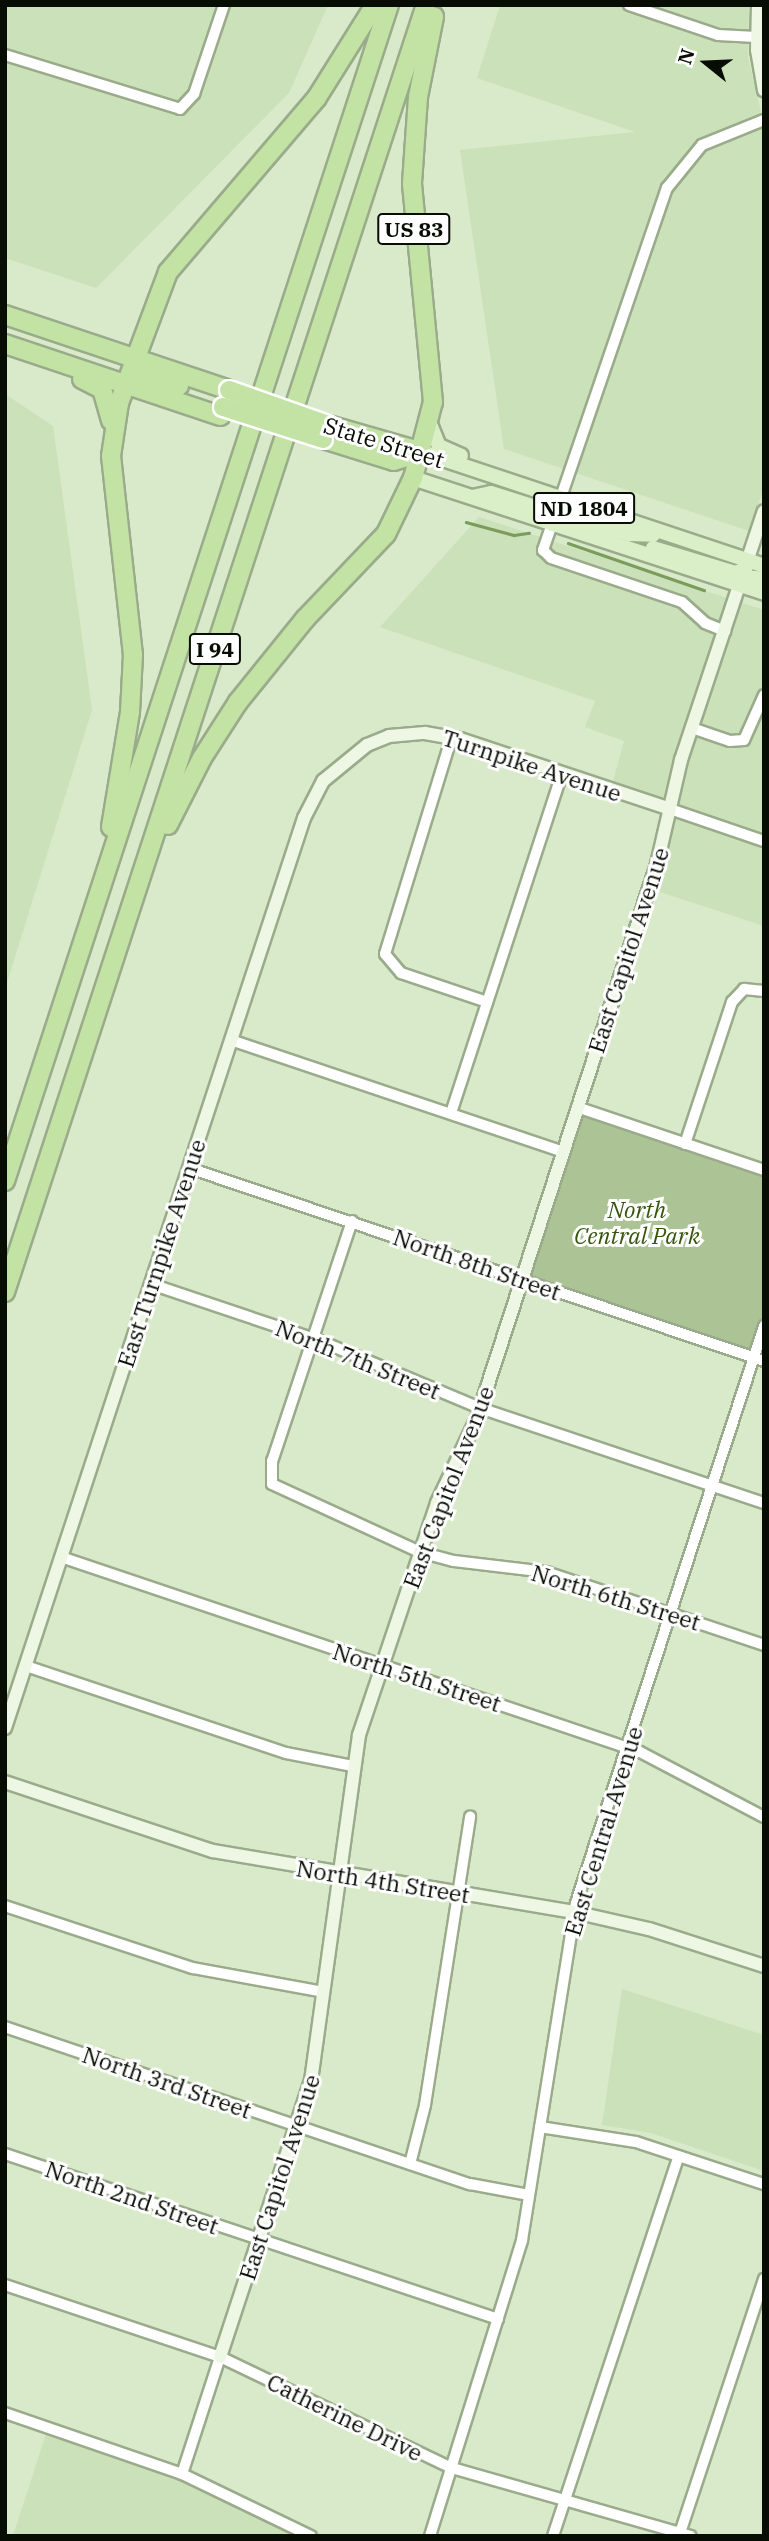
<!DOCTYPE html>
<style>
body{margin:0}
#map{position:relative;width:769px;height:2541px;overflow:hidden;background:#d8eac9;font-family:"IBM Plex Serif",serif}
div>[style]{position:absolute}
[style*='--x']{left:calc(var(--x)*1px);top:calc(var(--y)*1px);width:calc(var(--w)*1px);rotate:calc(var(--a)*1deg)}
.built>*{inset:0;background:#cbe1b9}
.green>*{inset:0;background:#abc395}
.stream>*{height:2.5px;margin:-1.25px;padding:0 1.25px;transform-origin:1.25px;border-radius:1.25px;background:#7b9c5a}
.roads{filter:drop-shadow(2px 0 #9aab8b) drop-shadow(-2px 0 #9aab8b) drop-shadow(0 2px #9aab8b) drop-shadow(0 -2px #9aab8b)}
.street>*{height:10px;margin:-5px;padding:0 5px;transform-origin:5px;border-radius:5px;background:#fff}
.secondary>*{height:12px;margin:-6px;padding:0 6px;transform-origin:6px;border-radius:6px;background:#edf7e3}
.primary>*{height:14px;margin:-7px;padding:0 7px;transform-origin:7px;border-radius:7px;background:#daeec8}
.highway>*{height:18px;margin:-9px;padding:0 9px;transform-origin:9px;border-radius:9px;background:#c2e3a3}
.bridges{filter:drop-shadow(2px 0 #fff) drop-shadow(-2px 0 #fff) drop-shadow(0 2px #fff) drop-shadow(0 -2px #fff)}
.highway-bridge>*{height:18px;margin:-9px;padding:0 9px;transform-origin:9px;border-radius:9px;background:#c2e3a3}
span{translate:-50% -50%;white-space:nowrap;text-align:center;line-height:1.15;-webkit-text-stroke:6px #fff;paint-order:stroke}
.shield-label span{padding:2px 5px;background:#fff;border:2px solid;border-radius:5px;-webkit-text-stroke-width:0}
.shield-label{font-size:21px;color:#080d04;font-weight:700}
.street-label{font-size:23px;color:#080d04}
.park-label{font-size:23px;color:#37560d;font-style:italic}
.frame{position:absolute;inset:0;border:7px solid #080d04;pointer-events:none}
.north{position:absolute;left:671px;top:28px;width:70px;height:70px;-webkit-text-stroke:5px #fff;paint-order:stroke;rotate:288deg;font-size:19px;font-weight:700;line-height:28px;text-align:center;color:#080d04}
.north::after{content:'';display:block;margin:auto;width:24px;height:32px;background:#080d04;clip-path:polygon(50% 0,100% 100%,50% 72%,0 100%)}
</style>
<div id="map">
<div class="built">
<i style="clip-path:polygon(5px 5px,328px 5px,289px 93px,96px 288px,5px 258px)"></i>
<i style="clip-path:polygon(500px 5px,749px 5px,748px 57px,764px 125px,764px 487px,749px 531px,504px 449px,460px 150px,635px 132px,477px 78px)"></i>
<i style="clip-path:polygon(5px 394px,53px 426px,92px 710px,5px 989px)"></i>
<i style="clip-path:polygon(479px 517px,764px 610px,764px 926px,645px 887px,665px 804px,612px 785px,624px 741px,585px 727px,595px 701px,380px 627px)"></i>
<i style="clip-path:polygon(622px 1989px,764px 2035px,764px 2171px,651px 2133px,602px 2125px)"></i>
<i style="clip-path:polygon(46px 2434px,209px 2490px,299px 2536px,13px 2536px)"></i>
</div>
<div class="green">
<i style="clip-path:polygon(577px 1107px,764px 1170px,764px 1325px,753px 1357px,522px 1280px)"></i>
</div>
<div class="stream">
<i style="--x:466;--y:522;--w:50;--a:15.2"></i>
<i style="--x:514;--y:535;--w:15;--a:-8"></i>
<i style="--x:568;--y:543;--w:144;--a:19.1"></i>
</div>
<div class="roads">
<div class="street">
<i style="--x:629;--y:5;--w:94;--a:18.6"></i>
<i style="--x:718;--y:35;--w:38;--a:3"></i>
<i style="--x:5;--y:55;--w:183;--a:17.1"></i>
<i style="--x:180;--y:109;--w:21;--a:-47"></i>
<i style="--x:194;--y:94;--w:94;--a:-71.4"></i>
<i style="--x:560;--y:500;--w:330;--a:-71.1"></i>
<i style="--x:667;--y:188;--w:55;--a:-50.9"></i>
<i style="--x:702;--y:145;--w:67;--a:-22"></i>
<i style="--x:552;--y:524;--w:28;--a:109"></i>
<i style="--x:543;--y:550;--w:11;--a:45"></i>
<i style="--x:551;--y:558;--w:138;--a:18.6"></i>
<i style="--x:682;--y:602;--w:31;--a:42"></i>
<i style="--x:705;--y:623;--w:22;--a:22"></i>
<i style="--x:692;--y:728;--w:40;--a:18.9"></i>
<i style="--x:730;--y:741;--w:14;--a:-4"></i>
<i style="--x:744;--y:740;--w:49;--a:-66"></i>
<i style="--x:452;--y:736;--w:228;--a:107.1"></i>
<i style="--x:385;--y:954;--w:25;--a:50"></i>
<i style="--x:401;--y:973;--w:91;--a:18.6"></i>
<i style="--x:670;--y:809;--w:99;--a:18.8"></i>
<i style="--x:231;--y:1040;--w:350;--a:18.6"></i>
<i style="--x:577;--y:1107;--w:197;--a:18.6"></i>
<i style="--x:451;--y:1113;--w:358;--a:-71.9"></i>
<i style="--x:685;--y:1144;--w:150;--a:-71.7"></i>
<i style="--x:732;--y:1002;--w:18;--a:-47"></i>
<i style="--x:744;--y:989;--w:20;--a:6"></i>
<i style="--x:189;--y:1168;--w:607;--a:18.55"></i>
<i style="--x:352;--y:1221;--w:253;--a:108.4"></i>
<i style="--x:272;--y:1461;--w:23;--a:90"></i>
<i style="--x:272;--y:1484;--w:163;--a:24.7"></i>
<i style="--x:420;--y:1552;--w:35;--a:15"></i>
<i style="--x:454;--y:1561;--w:93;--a:6.8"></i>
<i style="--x:546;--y:1572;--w:230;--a:18.5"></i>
<i style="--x:151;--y:1284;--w:182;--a:18.6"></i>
<i style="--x:323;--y:1342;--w:170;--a:22.8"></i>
<i style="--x:480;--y:1408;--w:299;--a:18.5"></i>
<i style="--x:61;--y:1557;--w:611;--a:18.61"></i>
<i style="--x:640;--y:1752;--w:140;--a:27.7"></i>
<i style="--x:26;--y:1666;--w:274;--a:18.5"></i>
<i style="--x:286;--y:1753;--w:68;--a:11"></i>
<i style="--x:5;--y:1906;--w:198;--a:18.3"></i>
<i style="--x:193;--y:1968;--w:133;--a:10.4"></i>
<i style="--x:5;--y:2027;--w:491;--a:18.7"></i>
<i style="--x:470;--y:2184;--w:60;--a:10.6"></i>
<i style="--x:540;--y:2127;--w:97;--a:8.9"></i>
<i style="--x:636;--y:2142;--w:135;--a:18.2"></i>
<i style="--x:5;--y:2154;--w:520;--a:18.5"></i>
<i style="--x:410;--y:2164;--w:61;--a:-75.7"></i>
<i style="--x:425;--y:2105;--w:292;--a:-81.1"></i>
<i style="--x:5;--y:2285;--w:227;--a:18.5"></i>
<i style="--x:220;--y:2357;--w:257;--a:25.6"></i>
<i style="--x:452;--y:2468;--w:248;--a:15.9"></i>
<i style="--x:5;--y:2413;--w:187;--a:19"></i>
<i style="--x:182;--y:2474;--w:143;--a:25.7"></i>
<i style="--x:182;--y:2474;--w:123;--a:-72"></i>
<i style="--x:430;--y:2536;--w:310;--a:-72.7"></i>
<i style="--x:522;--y:2240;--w:341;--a:-80.9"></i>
<i style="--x:576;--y:1903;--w:607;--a:-71.95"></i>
<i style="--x:553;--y:2536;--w:400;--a:-71.7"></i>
<i style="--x:679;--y:2536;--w:271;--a:-71.7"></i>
</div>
<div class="secondary">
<i style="--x:758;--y:5;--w:45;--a:91.3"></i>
<i style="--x:757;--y:50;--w:41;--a:80.1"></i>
<i style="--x:5;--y:1728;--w:958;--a:-71.81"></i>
<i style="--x:304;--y:818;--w:42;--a:-62.8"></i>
<i style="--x:323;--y:781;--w:57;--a:-39.3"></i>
<i style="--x:367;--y:745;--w:24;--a:-22"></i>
<i style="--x:389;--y:736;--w:36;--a:-5"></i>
<i style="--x:425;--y:733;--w:36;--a:10"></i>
<i style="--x:460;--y:739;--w:221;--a:18.4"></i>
<i style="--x:5;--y:1782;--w:219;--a:18.4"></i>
<i style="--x:213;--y:1851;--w:366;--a:9.6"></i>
<i style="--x:574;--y:1912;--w:77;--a:12.8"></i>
<i style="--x:649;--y:1929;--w:121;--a:17.8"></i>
<i style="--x:220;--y:2357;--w:291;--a:-71.8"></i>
<i style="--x:311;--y:2081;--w:349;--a:-82.1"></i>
<i style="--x:359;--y:1735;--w:245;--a:-71.4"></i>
<i style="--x:437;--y:1503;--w:94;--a:-64.8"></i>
<i style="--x:477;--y:1418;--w:583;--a:-72"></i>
<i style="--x:657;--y:864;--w:107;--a:-77"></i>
<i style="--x:681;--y:760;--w:262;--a:-71.6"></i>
</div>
<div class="primary">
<i style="--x:430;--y:424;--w:24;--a:68"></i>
<i style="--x:439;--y:446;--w:24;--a:24"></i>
<i style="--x:422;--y:452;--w:360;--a:18.4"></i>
<i style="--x:413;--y:478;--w:369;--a:18.1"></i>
<i style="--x:472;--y:497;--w:19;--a:-12"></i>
<i style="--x:491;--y:493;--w:57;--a:17.5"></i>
<i style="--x:545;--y:510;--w:13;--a:-18"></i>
<i style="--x:557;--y:506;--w:7;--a:-63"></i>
<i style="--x:552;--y:524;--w:13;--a:-45"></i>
<i style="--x:561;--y:515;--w:71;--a:15.6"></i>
<i style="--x:629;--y:534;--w:24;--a:2"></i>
<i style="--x:653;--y:548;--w:87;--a:16.8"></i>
<i style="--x:736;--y:573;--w:10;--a:-24"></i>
<i style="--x:743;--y:577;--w:21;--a:5"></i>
</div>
<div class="highway">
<i style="--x:5;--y:315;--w:236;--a:18.5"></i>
<i style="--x:5;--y:344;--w:227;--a:18.5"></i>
<i style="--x:82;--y:379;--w:22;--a:27"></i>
<i style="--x:102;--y:389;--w:33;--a:74"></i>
<i style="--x:125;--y:384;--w:24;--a:-15"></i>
<i style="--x:148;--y:378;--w:32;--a:14"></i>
<i style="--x:328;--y:425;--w:98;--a:16"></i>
<i style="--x:323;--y:439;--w:74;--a:17.2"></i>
<i style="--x:394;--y:461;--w:29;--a:-18"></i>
<i style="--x:168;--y:825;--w:75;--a:-63.1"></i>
<i style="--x:202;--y:758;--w:67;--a:-57.3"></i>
<i style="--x:238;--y:702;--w:107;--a:-51.1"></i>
<i style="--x:305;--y:619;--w:117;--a:-46.4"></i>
<i style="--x:386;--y:534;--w:62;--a:-64.3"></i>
<i style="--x:413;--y:478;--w:79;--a:-75.3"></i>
<i style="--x:433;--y:402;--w:220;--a:-95.5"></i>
<i style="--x:412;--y:183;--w:86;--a:-86"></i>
<i style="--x:418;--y:97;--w:82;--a:-78.7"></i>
<i style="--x:111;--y:827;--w:117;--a:-80.6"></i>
<i style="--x:130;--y:712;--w:57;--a:-87"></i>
<i style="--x:133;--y:655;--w:200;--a:-96.3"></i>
<i style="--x:111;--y:456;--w:54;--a:-81.4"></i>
<i style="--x:119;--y:403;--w:140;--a:-69.5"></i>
<i style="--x:168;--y:272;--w:228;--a:-49.5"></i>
<i style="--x:316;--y:99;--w:111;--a:-57.9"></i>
<i style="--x:5;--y:1181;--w:1237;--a:-71.92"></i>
<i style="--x:5;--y:1292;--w:1354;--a:-71.89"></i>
</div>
</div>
<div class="bridges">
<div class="highway-bridge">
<i style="--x:229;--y:390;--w:105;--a:19.5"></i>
<i style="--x:223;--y:407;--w:105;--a:17.7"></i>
</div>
</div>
<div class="shield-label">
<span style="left:414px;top:229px">US 83</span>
<span style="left:584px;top:508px">ND 1804</span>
<span style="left:215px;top:649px">I 94</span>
</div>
<div class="street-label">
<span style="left:384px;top:442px;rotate:17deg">State Street</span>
<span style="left:532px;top:765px;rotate:18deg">Turnpike Avenue</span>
<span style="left:628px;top:950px;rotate:-72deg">East Capitol Avenue</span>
<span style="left:161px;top:1253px;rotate:-72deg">East Turnpike Avenue</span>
<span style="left:477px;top:1264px;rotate:19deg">North 8th Street</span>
<span style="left:358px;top:1359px;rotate:22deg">North 7th Street</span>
<span style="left:448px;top:1487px;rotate:-69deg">East Capitol Avenue</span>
<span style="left:616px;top:1597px;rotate:17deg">North 6th Street</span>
<span style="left:417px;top:1677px;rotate:18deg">North 5th Street</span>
<span style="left:603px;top:1831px;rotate:-73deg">East Central Avenue</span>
<span style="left:383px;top:1881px;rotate:9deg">North 4th Street</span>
<span style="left:167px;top:2082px;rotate:19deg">North 3rd Street</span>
<span style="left:279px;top:2177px;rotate:-72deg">East Capitol Avenue</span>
<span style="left:132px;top:2197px;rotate:19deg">North 2nd Street</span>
<span style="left:345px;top:2417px;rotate:26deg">Catherine Drive</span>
</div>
<div class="park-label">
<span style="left:637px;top:1222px">North<br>Central Park</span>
</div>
<div class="frame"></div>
<div class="north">N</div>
</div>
